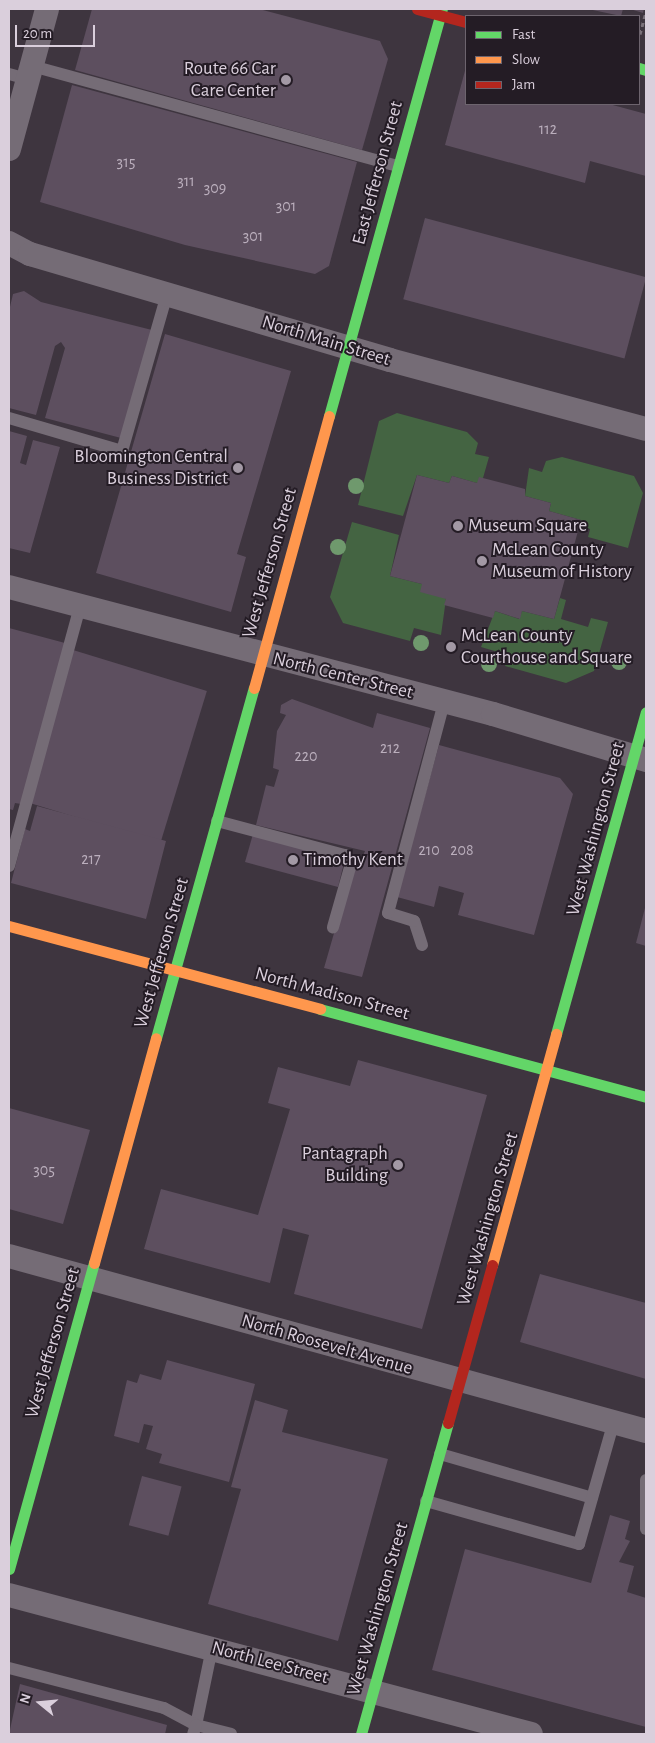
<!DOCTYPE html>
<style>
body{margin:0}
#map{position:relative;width:655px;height:1743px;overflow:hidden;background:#3e353f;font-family:"Alegreya Sans",sans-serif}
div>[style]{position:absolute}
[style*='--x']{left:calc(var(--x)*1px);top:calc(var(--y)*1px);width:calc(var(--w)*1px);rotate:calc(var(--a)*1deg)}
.green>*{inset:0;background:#446442}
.building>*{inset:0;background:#5d4f5f;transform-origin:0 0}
.path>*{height:3px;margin-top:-1.5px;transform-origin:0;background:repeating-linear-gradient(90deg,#7a717a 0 4px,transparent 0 8px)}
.lane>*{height:12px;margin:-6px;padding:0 6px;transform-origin:6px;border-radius:6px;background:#756c76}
.street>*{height:24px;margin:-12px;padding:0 12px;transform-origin:12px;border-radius:12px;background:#756c76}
.fast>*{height:11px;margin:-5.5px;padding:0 5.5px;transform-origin:5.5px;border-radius:5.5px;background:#63d668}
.slow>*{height:11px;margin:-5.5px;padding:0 5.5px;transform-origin:5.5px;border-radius:5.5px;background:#ff974d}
.jam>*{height:11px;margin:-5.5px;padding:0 5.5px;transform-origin:5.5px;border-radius:5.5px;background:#b3261e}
.trees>*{width:16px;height:16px;margin:-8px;border-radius:50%;background:#6f996d}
.dots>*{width:14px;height:14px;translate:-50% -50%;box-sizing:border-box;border:2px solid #241c25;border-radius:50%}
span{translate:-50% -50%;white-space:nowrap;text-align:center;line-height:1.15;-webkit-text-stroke:4px #241c25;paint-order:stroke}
.number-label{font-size:16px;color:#bbafbd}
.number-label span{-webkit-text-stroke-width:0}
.poi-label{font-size:19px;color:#dacfdc}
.right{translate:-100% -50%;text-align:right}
.left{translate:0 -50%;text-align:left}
.street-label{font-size:19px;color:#dacfdc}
.frame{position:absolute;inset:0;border:10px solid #dacfdc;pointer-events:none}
.legend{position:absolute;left:465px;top:15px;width:175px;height:90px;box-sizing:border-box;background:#241c25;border:1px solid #6d646e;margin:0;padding:6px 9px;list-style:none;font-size:15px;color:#dacfdc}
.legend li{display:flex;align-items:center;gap:10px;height:25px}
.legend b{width:25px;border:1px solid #6d646e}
.north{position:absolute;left:15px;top:1678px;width:50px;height:50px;-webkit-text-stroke:4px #241c25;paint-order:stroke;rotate:287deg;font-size:14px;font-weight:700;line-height:20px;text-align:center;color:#dacfdc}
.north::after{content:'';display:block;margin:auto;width:18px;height:22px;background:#dacfdc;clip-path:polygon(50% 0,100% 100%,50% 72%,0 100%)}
.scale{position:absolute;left:15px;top:25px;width:80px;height:22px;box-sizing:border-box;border:2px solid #dacfdc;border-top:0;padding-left:6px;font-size:15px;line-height:18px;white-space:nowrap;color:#dacfdc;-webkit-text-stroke:4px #241c25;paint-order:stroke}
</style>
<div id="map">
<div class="green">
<i style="clip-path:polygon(397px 413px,467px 432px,478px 443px,475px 454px,489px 457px,483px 478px,477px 483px,452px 476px,449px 483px,417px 475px,403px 516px,358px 505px,379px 421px)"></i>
<i style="clip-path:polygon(562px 457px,634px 476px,643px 493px,628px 548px,588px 537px,590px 529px,580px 526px,581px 520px,549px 511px,551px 503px,525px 496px,529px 468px,542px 472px,546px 461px)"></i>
<i style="clip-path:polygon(352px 522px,399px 535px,390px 576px,422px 584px,446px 599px,441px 635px,414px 628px,410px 641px,343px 623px,330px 597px)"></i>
<i style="clip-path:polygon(560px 598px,566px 600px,561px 619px,588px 627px,591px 618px,608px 622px,594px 671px,566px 683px,505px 666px,508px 655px,481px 647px,495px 611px,519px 619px,522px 611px,554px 619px)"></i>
</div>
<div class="building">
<i style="clip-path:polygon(92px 9px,259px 9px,380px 41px,388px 59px,362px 150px,75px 70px)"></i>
<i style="clip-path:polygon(588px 9px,623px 9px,621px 16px)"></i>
<i style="clip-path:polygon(630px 9px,644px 9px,643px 13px)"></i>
<i style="clip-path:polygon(466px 67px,466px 104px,609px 104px,646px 114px,646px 176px,590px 161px,585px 183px,445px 145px)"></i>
<i style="clip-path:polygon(72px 85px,357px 162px,329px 266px,315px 274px,185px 245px,40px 202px)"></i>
<i style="left:425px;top:218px;width:229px;height:84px;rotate:15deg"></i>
<i style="clip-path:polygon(24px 291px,41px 302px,152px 330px,121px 438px,45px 418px,65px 348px,61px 342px,55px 346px,36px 415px,9px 408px,9px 311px,13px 294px)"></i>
<i style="clip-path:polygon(165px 334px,291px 371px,237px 554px,246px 557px,231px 612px,96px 573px)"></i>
<i style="clip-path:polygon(9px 431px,27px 436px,20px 463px,26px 465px,33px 440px,60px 447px,30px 553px,9px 548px)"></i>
<i style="clip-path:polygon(417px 475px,449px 483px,452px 476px,477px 483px,479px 477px,525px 489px,525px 496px,551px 503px,549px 511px,581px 520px,554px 619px,522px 611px,520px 619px,495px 611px,493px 618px,444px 605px,446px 599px,420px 592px,422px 584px,390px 576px)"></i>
<i style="clip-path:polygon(9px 628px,65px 643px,21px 804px,15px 803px,13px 810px,9px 809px)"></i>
<i style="left:73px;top:650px;width:140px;height:159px;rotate:17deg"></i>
<i style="clip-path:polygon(292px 699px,373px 728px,377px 713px,430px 728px,362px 977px,324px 968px,355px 860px,361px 861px,365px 851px,256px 825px,266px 785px,274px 787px,279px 770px,273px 768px,277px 731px,286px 715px,280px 713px,281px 705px)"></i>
<i style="clip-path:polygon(439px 745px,560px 778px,573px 794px,534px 935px,458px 915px,464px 893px,439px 886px,434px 907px,397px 897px)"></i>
<i style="clip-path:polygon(37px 806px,166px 841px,146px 919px,11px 883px,25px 829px,30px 831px)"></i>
<i style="clip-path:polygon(253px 834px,339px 858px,343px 867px,338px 887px,245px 862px)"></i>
<i style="clip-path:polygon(646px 904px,646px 946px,636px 943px)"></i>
<i style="clip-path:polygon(358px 1060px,487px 1095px,422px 1329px,294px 1294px,309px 1235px,283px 1228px,270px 1283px,144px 1249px,161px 1189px,258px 1215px,290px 1109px,268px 1103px,278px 1067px,350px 1086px)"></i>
<i style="clip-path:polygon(9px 1108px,90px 1130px,63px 1224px,9px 1209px)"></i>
<i style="clip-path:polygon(540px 1274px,646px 1303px,646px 1379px,520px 1342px)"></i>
<i style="clip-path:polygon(167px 1360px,255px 1384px,229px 1482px,159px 1463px,162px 1454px,146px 1449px,153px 1426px,144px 1424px,139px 1443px,114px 1436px,127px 1380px,137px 1383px,140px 1374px,161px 1380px)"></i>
<i style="clip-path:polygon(255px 1400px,288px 1410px,282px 1432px,388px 1459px,338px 1641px,208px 1604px,241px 1489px,231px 1487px)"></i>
<i style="left:142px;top:1476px;width:41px;height:51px;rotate:15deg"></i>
<i style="clip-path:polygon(610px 1515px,630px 1521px,625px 1539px,630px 1541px,619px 1562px,634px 1566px,627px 1592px,646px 1598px,646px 1727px,432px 1670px,465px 1549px,591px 1583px)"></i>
<i style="clip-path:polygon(20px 1684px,167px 1725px,165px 1734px,9px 1734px)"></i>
</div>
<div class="path">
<i style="--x:640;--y:34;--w:24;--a:-75"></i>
</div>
<div class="lane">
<i style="--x:32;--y:66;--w:379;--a:15.3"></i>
<i style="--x:9;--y:74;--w:20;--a:15"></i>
<i style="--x:9;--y:418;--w:118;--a:16.3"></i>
<i style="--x:122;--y:451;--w:163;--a:-74"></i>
<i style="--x:217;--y:821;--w:132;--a:14.9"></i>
<i style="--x:345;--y:855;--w:11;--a:56"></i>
<i style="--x:351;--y:864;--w:66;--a:105.9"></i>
<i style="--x:9;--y:866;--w:270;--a:-74.7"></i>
<i style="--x:422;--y:945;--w:25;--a:-108"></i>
<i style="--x:414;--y:921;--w:27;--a:-163"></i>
<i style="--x:388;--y:913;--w:218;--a:-75.1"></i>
<i style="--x:440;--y:1454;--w:158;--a:16.1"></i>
<i style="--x:646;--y:1480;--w:49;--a:90"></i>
<i style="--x:426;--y:1501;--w:159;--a:15.7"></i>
<i style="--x:579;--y:1544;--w:128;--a:-74.1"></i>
<i style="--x:212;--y:1648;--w:79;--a:101.7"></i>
<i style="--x:196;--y:1725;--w:36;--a:14"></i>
<i style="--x:9;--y:1668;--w:160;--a:14.5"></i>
<i style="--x:164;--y:1708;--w:36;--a:28"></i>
<i style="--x:196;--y:1725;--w:9;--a:108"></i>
</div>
<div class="street">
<i style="--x:9;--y:149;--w:145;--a:-74.8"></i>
<i style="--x:9;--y:243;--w:24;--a:28"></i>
<i style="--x:30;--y:254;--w:375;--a:16.4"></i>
<i style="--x:390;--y:360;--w:265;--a:15.1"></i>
<i style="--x:9;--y:587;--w:500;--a:14.7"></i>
<i style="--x:493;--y:714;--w:160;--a:16.7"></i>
<i style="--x:9;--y:1256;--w:661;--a:15.36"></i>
<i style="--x:9;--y:1595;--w:540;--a:14.91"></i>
</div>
<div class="fast">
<i style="--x:639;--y:68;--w:7;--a:16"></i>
<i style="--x:329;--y:416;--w:422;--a:-74.5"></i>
<i style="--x:320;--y:1009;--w:338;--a:15.1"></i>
<i style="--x:556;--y:1034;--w:334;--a:-74.4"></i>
<i style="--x:156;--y:1038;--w:363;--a:-74.4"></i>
<i style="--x:9;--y:1569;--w:318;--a:-74.5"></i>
<i style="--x:361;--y:1734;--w:323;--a:-74.4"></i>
</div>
<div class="slow">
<i style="--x:254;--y:688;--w:282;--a:-74.6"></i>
<i style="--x:9;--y:926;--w:322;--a:14.9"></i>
<i style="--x:94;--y:1263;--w:233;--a:-74.6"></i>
<i style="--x:492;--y:1265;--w:240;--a:-74.5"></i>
</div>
<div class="jam">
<i style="--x:417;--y:9;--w:51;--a:14.9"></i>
<i style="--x:448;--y:1423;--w:164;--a:-74.4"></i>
</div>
<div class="trees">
<i style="left:356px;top:486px"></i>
<i style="left:338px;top:547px"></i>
<i style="left:421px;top:643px"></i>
<i style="left:619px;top:662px"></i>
<i style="left:489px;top:664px"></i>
</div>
<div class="dots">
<i style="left:286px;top:80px;background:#a399a5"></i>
<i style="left:238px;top:468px;background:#a399a5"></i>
<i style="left:458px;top:526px;background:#a399a5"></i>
<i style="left:482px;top:561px;background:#a399a5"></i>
<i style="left:451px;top:647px;background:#a399a5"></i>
<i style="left:293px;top:860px;background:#a399a5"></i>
<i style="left:398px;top:1165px;background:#a399a5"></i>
</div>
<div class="number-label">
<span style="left:548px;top:129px">112</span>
<span style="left:126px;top:162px">315</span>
<span style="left:186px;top:181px">311</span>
<span style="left:215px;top:188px">309</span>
<span style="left:286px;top:206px">301</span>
<span style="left:253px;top:236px">301</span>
<span style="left:390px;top:748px">212</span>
<span style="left:306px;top:756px">220</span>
<span style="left:429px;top:850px">210</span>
<span style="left:462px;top:850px">208</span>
<span style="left:91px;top:859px">217</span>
<span style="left:44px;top:1170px">305</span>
</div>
<div class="poi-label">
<span class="right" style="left:276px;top:80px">Route 66 Car<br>Care Center</span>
<span class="right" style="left:228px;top:468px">Bloomington Central<br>Business District</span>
<span class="left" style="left:468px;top:526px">Museum Square</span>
<span class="left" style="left:492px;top:561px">McLean County<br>Museum of History</span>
<span class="left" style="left:461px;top:647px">McLean County<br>Courthouse and Square</span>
<span class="left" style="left:303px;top:860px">Timothy Kent</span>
<span class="right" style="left:388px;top:1165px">Pantagraph<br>Building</span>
</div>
<div class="street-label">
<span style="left:378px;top:173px;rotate:-75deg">East Jefferson Street</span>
<span style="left:326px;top:341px;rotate:17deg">North Main Street</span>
<span style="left:270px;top:563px;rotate:-74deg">West Jefferson Street</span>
<span style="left:343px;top:676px;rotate:14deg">North Center Street</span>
<span style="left:596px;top:829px;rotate:-75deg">West Washington Street</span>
<span style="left:162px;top:953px;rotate:-74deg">West Jefferson Street</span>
<span style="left:332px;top:994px;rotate:15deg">North Madison Street</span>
<span style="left:488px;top:1219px;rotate:-74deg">West Washington Street</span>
<span style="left:53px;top:1343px;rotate:-74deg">West Jefferson Street</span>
<span style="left:327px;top:1345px;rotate:16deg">North Roosevelt Avenue</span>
<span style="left:378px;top:1609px;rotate:-74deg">West Washington Street</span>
<span style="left:270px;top:1663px;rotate:15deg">North Lee Street</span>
</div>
<div class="frame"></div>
<ul class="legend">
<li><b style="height:6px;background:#63d668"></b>Fast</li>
<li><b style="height:6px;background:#ff974d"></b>Slow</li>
<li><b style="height:6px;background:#b3261e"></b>Jam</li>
</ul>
<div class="north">N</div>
<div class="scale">20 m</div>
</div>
